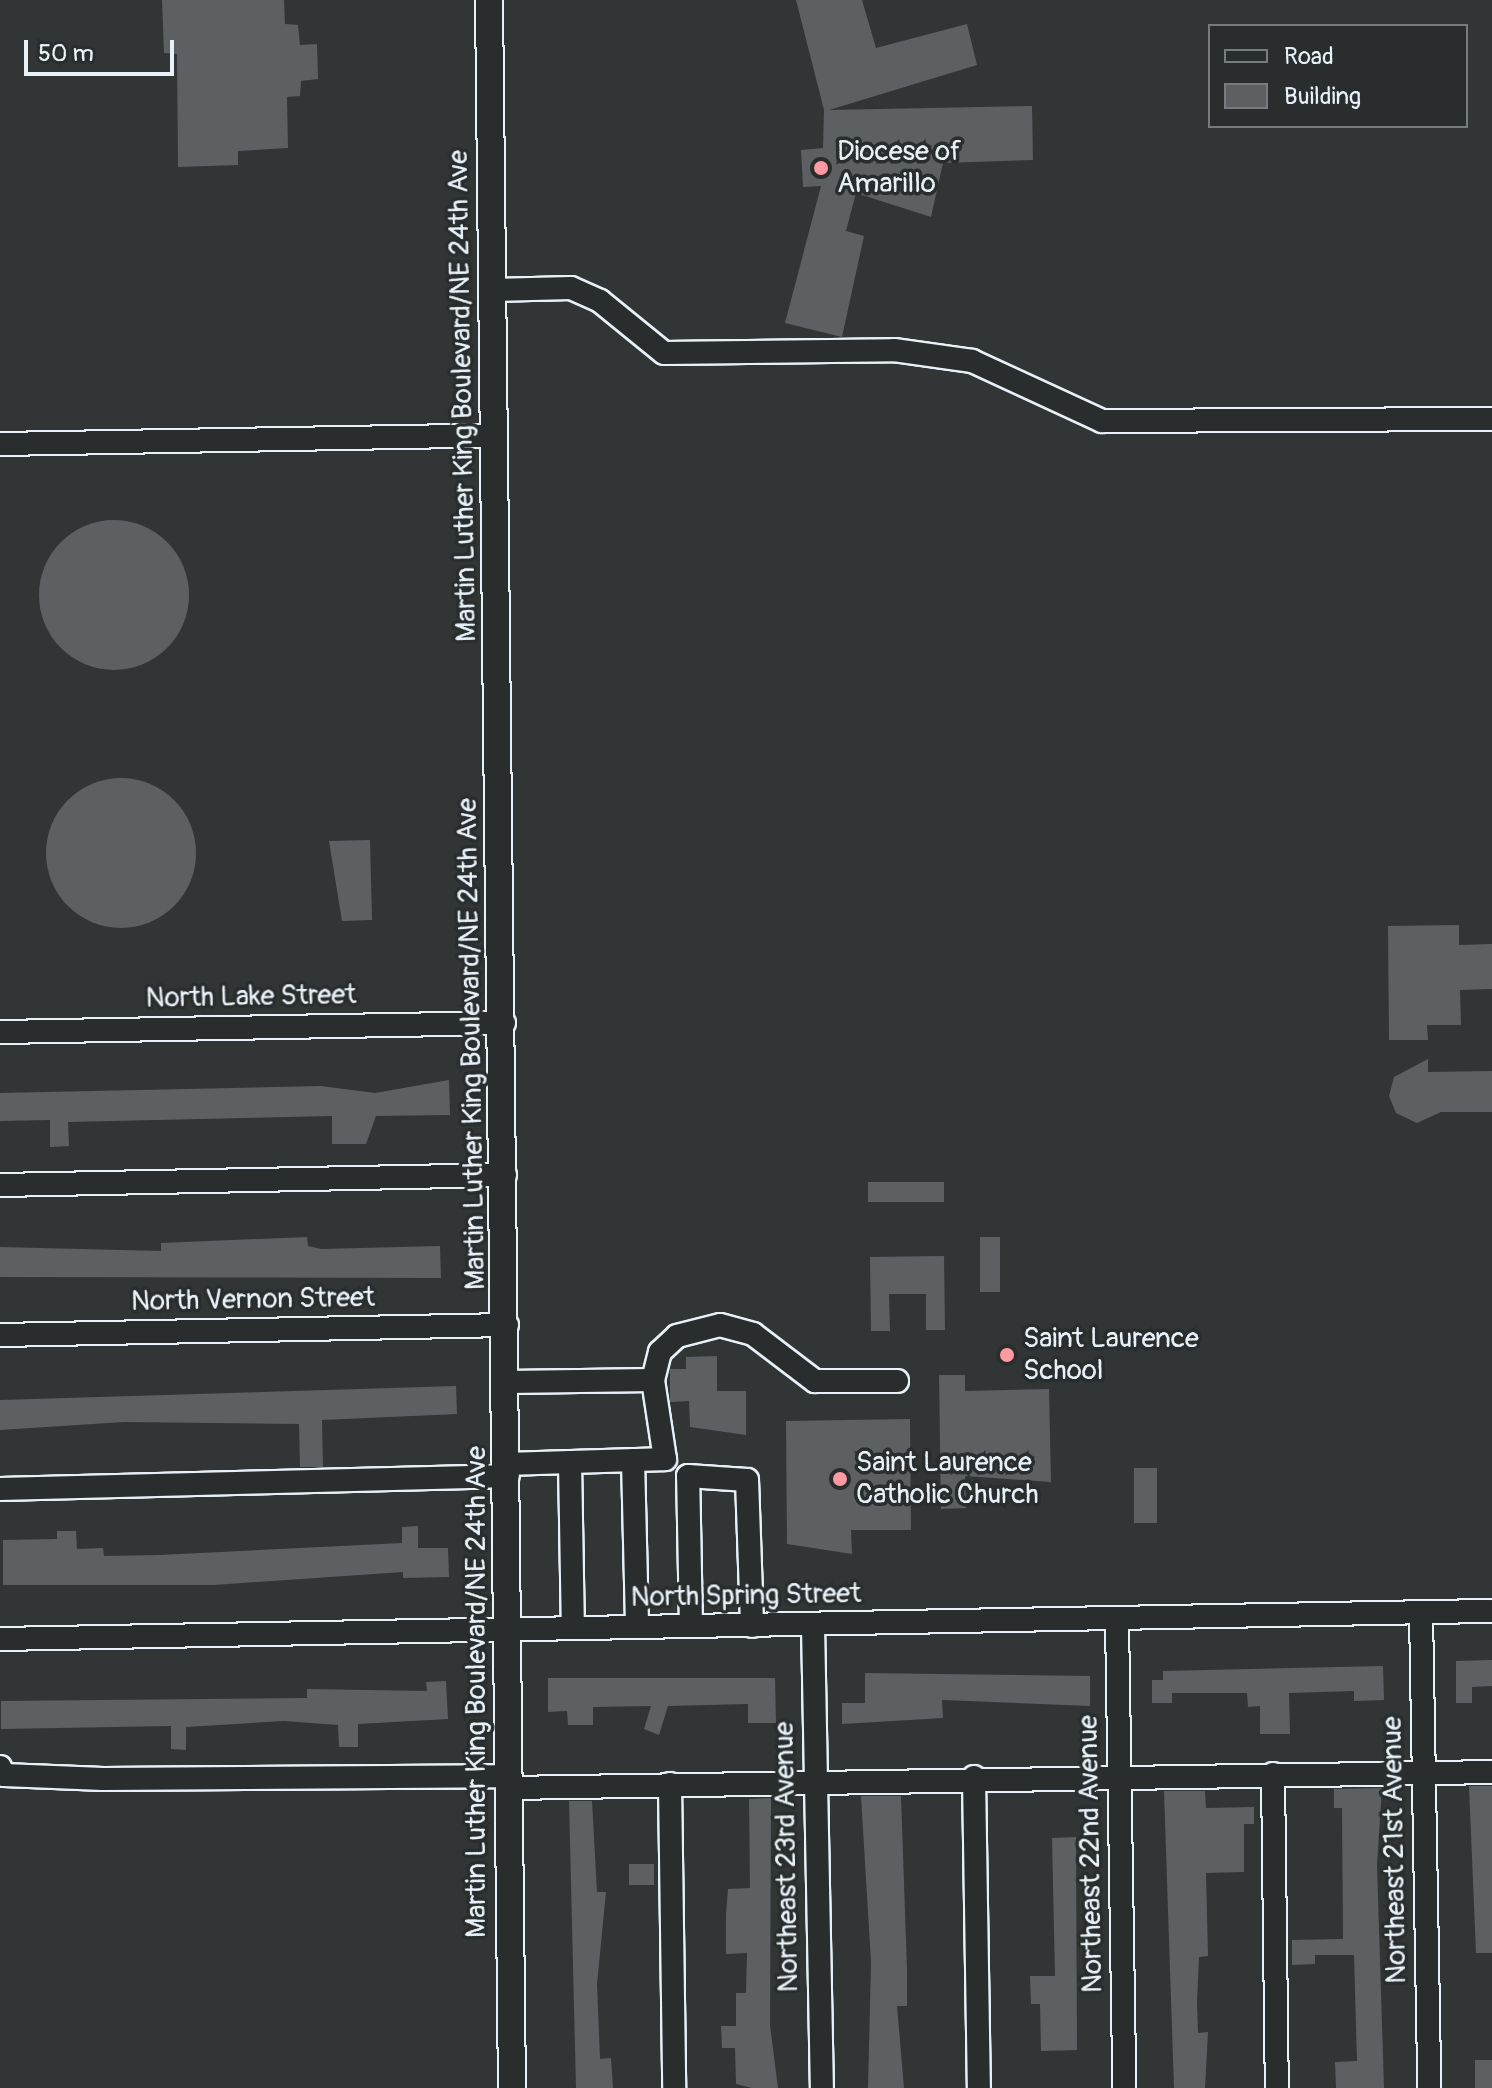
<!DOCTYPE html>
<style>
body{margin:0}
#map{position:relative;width:1492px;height:2088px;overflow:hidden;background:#323536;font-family:Pangolin,sans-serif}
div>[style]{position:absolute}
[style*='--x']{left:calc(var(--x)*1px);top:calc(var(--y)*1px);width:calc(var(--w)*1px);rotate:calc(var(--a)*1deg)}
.building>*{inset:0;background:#5c6063;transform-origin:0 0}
.round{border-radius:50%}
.roads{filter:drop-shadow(2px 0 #e8f1f8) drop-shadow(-2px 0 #e8f1f8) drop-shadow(0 2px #e8f1f8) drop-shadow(0 -2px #e8f1f8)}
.minor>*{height:22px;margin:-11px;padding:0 11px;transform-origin:11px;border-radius:11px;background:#2a2d2e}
.major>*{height:26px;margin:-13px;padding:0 13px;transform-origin:13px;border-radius:13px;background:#2a2d2e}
.dots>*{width:22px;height:22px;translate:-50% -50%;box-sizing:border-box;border:4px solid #2a2d2e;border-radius:50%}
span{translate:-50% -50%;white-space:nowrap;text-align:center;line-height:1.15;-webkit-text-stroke:7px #2a2d2e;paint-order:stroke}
.poi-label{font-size:28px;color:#e8f1f8}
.left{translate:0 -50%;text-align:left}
.street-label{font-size:28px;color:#e8f1f8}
.legend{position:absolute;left:1208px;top:24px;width:260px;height:104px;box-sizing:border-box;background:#2a2d2e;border:2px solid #767b7f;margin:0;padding:10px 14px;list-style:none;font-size:24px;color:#e8f1f8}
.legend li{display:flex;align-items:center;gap:16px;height:40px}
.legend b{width:40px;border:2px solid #767b7f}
.scale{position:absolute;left:24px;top:40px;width:150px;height:36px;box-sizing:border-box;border:4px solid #e8f1f8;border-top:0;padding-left:10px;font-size:24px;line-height:28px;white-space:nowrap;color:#e8f1f8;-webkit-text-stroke:6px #2a2d2e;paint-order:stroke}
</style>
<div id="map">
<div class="building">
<i style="clip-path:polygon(162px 0,284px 0,285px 24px,298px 25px,300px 45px,317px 44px,318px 79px,301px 81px,300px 96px,287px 97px,288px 148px,238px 151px,238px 165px,178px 167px,177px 54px,164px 53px)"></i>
<i style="clip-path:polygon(796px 0,862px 0,876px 48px,967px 24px,977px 65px,829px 110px,1032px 106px,1033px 160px,943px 163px,931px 217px,856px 193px,846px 231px,864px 236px,842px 337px,785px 323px,821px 186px,803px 187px,801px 150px,823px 148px,824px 110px)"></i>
<i class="round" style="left:39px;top:520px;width:150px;height:150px"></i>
<i class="round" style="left:46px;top:778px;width:150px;height:150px"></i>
<i style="clip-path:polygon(370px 840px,372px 920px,342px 921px,329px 841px)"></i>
<i style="clip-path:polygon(1459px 925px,1459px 945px,1492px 944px,1492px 989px,1460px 990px,1461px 1025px,1427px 1025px,1428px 1040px,1389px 1040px,1388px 926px)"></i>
<i style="clip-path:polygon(1428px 1059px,1428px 1072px,1492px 1071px,1492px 1112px,1441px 1112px,1417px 1123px,1396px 1113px,1389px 1096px,1394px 1077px)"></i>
<i style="clip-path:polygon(449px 1080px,450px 1115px,376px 1116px,366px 1144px,332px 1144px,332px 1116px,68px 1122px,69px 1146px,50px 1147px,50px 1120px,0 1121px,0 1093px,321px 1086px,375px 1093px)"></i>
<i style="left:868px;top:1182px;width:76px;height:20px"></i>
<i style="clip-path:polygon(307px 1237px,308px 1246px,321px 1249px,440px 1246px,441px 1278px,0 1277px,0 1247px,161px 1251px,161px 1243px)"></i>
<i style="left:980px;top:1237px;width:20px;height:55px"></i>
<i style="clip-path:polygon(944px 1256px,945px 1330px,926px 1330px,926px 1294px,889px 1294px,890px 1331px,871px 1331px,870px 1257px)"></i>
<i style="clip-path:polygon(717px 1356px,717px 1391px,746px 1391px,746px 1435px,690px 1427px,689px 1401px,670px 1402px,670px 1369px,686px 1369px,686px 1357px)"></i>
<i style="clip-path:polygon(939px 1375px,965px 1375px,965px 1391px,1049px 1389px,1051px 1482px,965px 1476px,966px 1508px,941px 1509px)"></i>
<i style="clip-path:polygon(456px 1386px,457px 1414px,322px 1420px,323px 1467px,300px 1467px,299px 1424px,124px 1422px,0 1430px,0 1400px)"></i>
<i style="clip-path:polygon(910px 1419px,911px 1530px,851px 1530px,852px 1554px,787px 1544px,786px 1421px)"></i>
<i style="left:1134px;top:1468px;width:23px;height:55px"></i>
<i style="clip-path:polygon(418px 1526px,418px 1548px,448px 1548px,449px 1577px,403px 1578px,403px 1572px,214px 1585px,3px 1585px,3px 1540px,57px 1539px,57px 1531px,76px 1531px,77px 1549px,103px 1548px,104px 1556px,159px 1555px,402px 1543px,402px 1527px)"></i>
<i style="clip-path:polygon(1492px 1660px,1492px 1686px,1472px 1687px,1472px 1703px,1456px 1703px,1456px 1661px)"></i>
<i style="clip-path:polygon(1383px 1666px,1384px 1700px,1354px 1701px,1354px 1691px,1289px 1693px,1290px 1734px,1260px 1734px,1260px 1706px,1248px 1707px,1247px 1693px,1172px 1693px,1172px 1703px,1152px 1703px,1152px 1680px,1163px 1680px,1163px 1671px)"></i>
<i style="clip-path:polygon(865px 1673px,1090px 1676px,1090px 1706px,942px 1700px,943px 1718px,842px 1724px,842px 1703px,865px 1703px)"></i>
<i style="clip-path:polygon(548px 1678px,775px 1678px,776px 1723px,748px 1723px,748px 1704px,668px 1706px,659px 1735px,644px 1729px,651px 1706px,593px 1707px,593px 1725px,568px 1725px,567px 1711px,548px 1712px)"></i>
<i style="clip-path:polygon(446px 1681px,448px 1719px,358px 1724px,358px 1747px,339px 1747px,338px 1725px,284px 1721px,186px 1727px,186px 1750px,171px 1749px,171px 1726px,1px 1729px,1px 1701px,307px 1698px,307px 1689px,427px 1691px,426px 1682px)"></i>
<i style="clip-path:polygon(1469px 1786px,1492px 1786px,1492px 1953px,1476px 1953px)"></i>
<i style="clip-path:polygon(1382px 1788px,1377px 1865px,1384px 2088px,1336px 2088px,1335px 2062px,1357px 2061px,1354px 1955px,1315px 1955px,1315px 1964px,1292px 1965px,1292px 1940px,1343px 1939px,1342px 1808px,1334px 1808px,1334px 1789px)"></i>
<i style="clip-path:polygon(1164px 1791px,1205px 1791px,1206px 1808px,1254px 1807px,1254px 1824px,1244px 1824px,1244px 1872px,1206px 1873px,1208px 1956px,1199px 1957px,1197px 2002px,1198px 2033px,1208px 2032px,1205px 2088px,1174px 2088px)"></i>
<i style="clip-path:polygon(861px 1796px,901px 1796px,907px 1970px,907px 2006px,897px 2006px,904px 2088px,868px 2088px,871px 1962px)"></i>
<i style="clip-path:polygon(771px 1798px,770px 2025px,778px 2088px,752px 2088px,736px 2084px,735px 2048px,722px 2048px,721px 2026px,736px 2026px,736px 1993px,746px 1993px,747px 1953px,726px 1954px,726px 1914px,728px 1889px,750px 1888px,749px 1799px)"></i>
<i style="clip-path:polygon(569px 1801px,592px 1801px,597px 1892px,606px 1892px,597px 1984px,600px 2059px,611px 2058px,613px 2088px,576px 2088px)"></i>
<i style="clip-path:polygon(1076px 1837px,1077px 2050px,1041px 2051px,1040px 2004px,1031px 2004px,1030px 1976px,1055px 1976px,1052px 1838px)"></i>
<i style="left:629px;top:1864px;width:25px;height:21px"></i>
<i style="left:1475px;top:2060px;width:17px;height:28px"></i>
</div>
<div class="roads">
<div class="minor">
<i style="--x:493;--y:290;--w:78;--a:-1.5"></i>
<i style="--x:571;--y:288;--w:32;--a:24"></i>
<i style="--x:600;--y:301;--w:82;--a:39.1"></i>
<i style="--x:664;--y:353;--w:230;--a:-0.7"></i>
<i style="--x:894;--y:350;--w:79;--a:8"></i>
<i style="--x:972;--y:361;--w:143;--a:24.8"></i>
<i style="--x:1102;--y:421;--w:390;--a:-0.3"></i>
<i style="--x:0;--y:444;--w:495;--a:-1"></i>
<i style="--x:0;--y:1032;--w:504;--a:-1.02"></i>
<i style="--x:0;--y:1185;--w:505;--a:-1.13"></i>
<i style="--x:0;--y:1335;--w:507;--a:-1.13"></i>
<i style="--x:653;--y:1380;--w:29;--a:-76"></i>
<i style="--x:660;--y:1352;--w:23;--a:-43"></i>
<i style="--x:677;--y:1336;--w:44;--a:-14.3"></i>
<i style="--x:720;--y:1325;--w:34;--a:15"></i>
<i style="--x:753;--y:1334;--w:78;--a:37.2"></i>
<i style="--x:815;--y:1381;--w:82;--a:0"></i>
<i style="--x:507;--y:1382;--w:146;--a:-0.8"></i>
<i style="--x:653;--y:1380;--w:80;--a:81.4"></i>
<i style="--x:665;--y:1459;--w:157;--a:178.2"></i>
<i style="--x:633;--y:1460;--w:167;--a:88.6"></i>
<i style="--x:570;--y:1462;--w:166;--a:89"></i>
<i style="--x:0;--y:1489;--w:508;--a:-1.47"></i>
<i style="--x:1421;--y:1612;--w:476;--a:89"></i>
<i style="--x:1117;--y:1620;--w:468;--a:89.1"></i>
<i style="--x:813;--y:1625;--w:463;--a:88.9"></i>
<i style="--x:691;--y:1626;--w:150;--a:-91.1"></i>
<i style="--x:688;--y:1476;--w:59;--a:3.9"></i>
<i style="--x:747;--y:1480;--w:146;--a:88"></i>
<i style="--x:0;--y:1639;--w:1492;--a:-1.08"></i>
<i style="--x:0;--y:1767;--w:9;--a:63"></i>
<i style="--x:4;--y:1775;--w:99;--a:2.3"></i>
<i style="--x:103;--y:1779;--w:406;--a:-0.4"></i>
<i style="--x:1273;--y:1774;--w:314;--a:89.3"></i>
<i style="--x:974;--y:1777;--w:311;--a:89.1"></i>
<i style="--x:670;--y:1784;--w:304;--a:89.2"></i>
<i style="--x:509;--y:1788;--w:983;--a:-0.93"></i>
</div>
<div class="major">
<i style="--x:489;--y:0;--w:2088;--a:89.37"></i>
</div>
</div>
<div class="dots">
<i style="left:821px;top:168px;background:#ff9aa2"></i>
<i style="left:1007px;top:1355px;background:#ff9aa2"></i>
<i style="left:840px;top:1479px;background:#ff9aa2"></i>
</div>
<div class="poi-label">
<span class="left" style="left:837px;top:168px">Diocese of<br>Amarillo</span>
<span class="left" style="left:1023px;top:1355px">Saint Laurence<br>School</span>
<span class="left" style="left:856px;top:1479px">Saint Laurence<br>Catholic Church</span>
</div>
<div class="street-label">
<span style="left:463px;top:396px;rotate:-91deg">Martin Luther King Boulevard/NE 24th Ave</span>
<span style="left:251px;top:997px;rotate:-1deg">North Lake Street</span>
<span style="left:472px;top:1044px;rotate:-91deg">Martin Luther King Boulevard/NE 24th Ave</span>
<span style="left:253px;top:1300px;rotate:-1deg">North Vernon Street</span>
<span style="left:746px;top:1596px;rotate:-1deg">North Spring Street</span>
<span style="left:477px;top:1692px;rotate:-90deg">Martin Luther King Boulevard/NE 24th Ave</span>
<span style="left:1395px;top:1850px;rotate:-91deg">Northeast 21st Avenue</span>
<span style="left:1091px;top:1854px;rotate:-91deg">Northeast 22nd Avenue</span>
<span style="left:787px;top:1857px;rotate:-91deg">Northeast 23rd Avenue</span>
</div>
<ul class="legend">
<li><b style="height:10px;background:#2a2d2e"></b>Road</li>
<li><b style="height:22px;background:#5c6063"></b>Building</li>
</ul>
<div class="scale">50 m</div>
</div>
